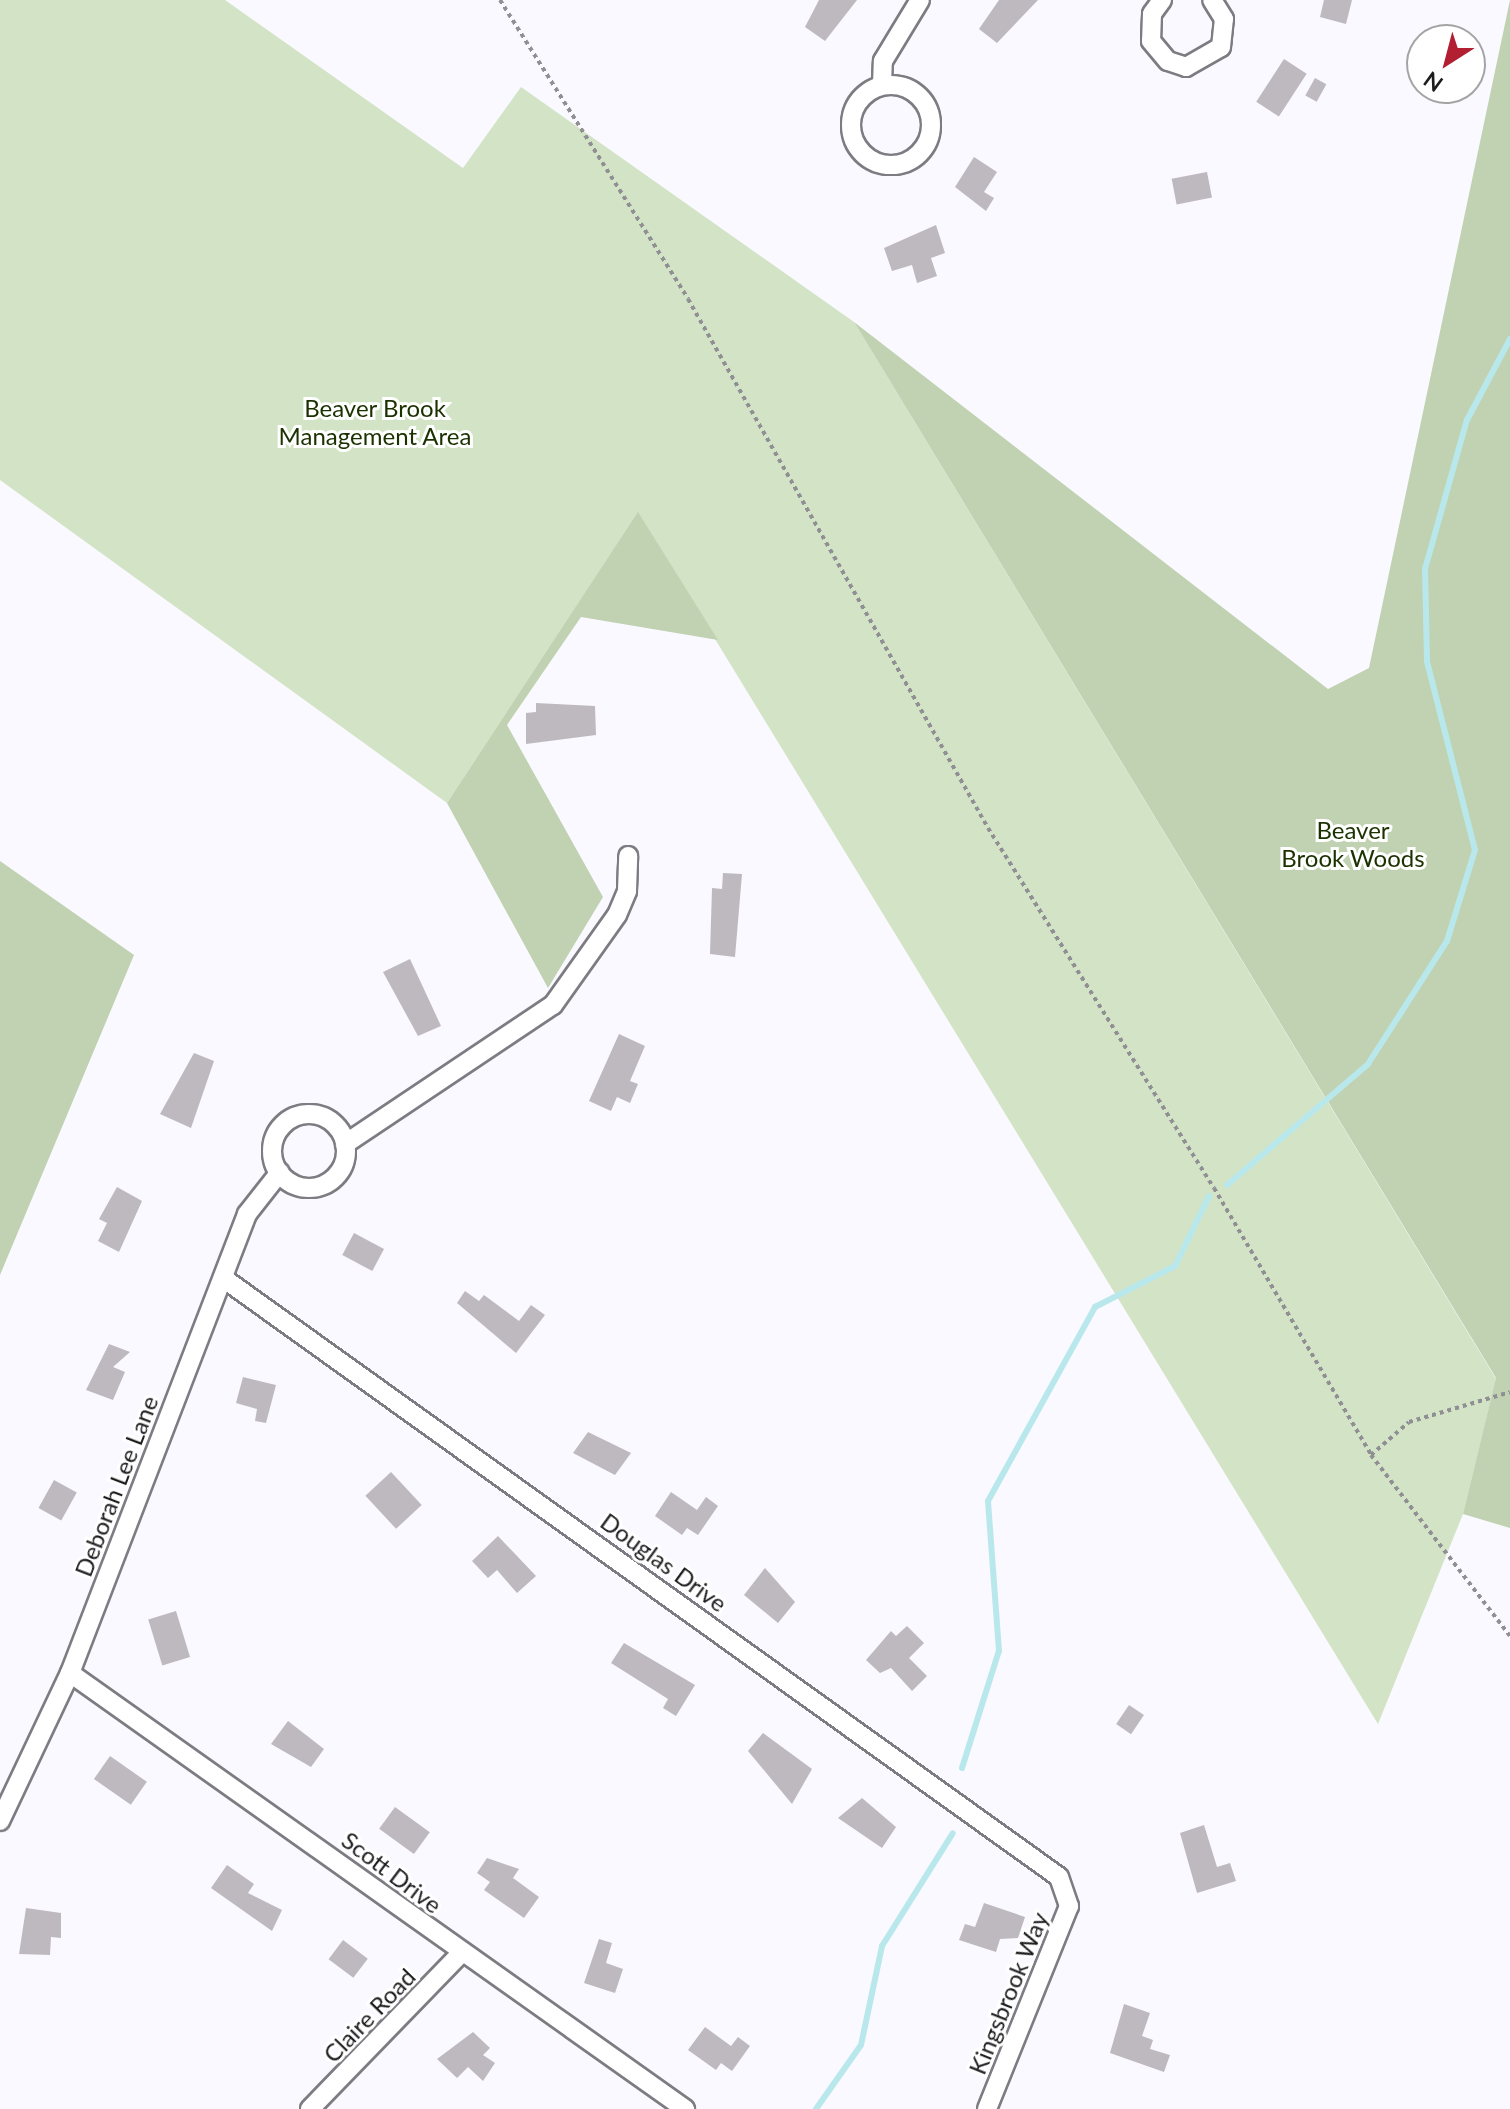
<!DOCTYPE html>
<style>
body{margin:0}
#map{position:relative;width:1510px;height:2109px;overflow:hidden;background:#faf9ff;font-family:Lato,sans-serif}
div>[style]{position:absolute}
[style*='--x']{left:calc(var(--x)*1px);top:calc(var(--y)*1px);width:calc(var(--w)*1px);rotate:calc(var(--a)*1deg)}
.green>*{inset:0;background:#d3e3c6}
.forest>*{inset:0;background:#c0d2b1}
.stream>*{height:6px;margin:-3px;padding:0 3px;transform-origin:3px;border-radius:3px;background:#b9e8ec}
.building>*{inset:0;background:#beb9be;transform-origin:0 0}
.path>*{height:4px;margin-top:-2px;transform-origin:0;background:repeating-linear-gradient(90deg,#908f93 0 4px,transparent 0 8px)}
.roads{filter:drop-shadow(2px 0 #7c7c82) drop-shadow(-2px 0 #7c7c82) drop-shadow(0 2px #7c7c82) drop-shadow(0 -2px #7c7c82)}
.minor>*{height:18px;margin:-9px;padding:0 9px;transform-origin:9px;border-radius:9px;background:#fff}
.minor>.ring{margin:-9px;padding:0;box-sizing:content-box;background:none;border:18px solid #fff;border-radius:50%}
span{translate:-50% -50%;white-space:nowrap;text-align:center;line-height:1.15;-webkit-text-stroke:6px #fff;paint-order:stroke}
.park-label{font-size:24px;color:#1b3100}
.street-label{font-size:24px;color:#1c1c1e}
.north{position:absolute;left:1406px;top:24px;width:80px;height:80px;box-sizing:border-box;background:#fff;border:2px solid #a4a4a5;border-radius:50%;rotate:216deg;font-size:22px;font-weight:700;line-height:32px;text-align:center;color:#1c1c1e}
.north::after{content:'';display:block;margin:auto;width:28px;height:36px;background:#b21f33;clip-path:polygon(50% 0,100% 100%,50% 72%,0 100%)}
</style>
<div id="map">
<div class="green">
<i style="clip-path:polygon(0 0,225px 0,463px 168px,521px 87px,854px 322px,1496px 1379px,1463px 1514px,1378px 1724px,638px 513px,447px 803px,0 480px)"></i>
</div>
<div class="forest">
<i style="clip-path:polygon(1510px 0,1510px 1528px,1463px 1514px,1496px 1378px,854px 322px,1328px 689px,1369px 668px)"></i>
<i style="clip-path:polygon(638px 512px,718px 640px,581px 617px,507px 725px,603px 897px,548px 988px,447px 803px)"></i>
<i style="clip-path:polygon(0 861px,134px 955px,0 1275px)"></i>
</div>
<div class="stream">
<i style="--x:1227;--y:1185;--w:186;--a:-40.6"></i>
<i style="--x:1368;--y:1064;--w:146;--a:-57.3"></i>
<i style="--x:1447;--y:941;--w:95;--a:-72.9"></i>
<i style="--x:1475;--y:850;--w:195;--a:-104.3"></i>
<i style="--x:1427;--y:661;--w:92;--a:-91.2"></i>
<i style="--x:1425;--y:569;--w:155;--a:-74.3"></i>
<i style="--x:1467;--y:420;--w:92;--a:-62"></i>
<i style="--x:962;--y:1768;--w:123;--a:-72.5"></i>
<i style="--x:999;--y:1651;--w:150;--a:-94.2"></i>
<i style="--x:988;--y:1501;--w:222;--a:-61.1"></i>
<i style="--x:1095;--y:1307;--w:90;--a:-27.1"></i>
<i style="--x:1175;--y:1266;--w:78;--a:-64.1"></i>
<i style="--x:816;--y:2109;--w:78;--a:-54.9"></i>
<i style="--x:861;--y:2045;--w:101;--a:-78"></i>
<i style="--x:882;--y:1946;--w:133;--a:-57.9"></i>
</div>
<div class="building">
<i style="clip-path:polygon(819px 0,857px 0,825px 41px,805px 27px)"></i>
<i style="clip-path:polygon(999px 0,1038px 0,997px 43px,979px 29px)"></i>
<i style="clip-path:polygon(1324px 0,1352px 0,1346px 24px,1320px 17px)"></i>
<i style="left:1284px;top:59px;width:27px;height:51px;rotate:33deg"></i>
<i style="left:1315px;top:78px;width:13px;height:20px;rotate:29deg"></i>
<i style="clip-path:polygon(974px 157px,997px 172px,984px 192px,994px 198px,986px 211px,955px 187px)"></i>
<i style="left:1207px;top:172px;width:26px;height:36px;rotate:79deg"></i>
<i style="clip-path:polygon(936px 225px,945px 253px,931px 258px,937px 276px,917px 283px,912px 265px,892px 271px,884px 248px)"></i>
<i style="clip-path:polygon(536px 703px,595px 706px,596px 735px,526px 744px,526px 713px,536px 712px)"></i>
<i style="clip-path:polygon(723px 873px,742px 874px,735px 957px,710px 954px,712px 888px,722px 889px)"></i>
<i style="clip-path:polygon(410px 959px,441px 1026px,418px 1036px,383px 972px)"></i>
<i style="clip-path:polygon(619px 1034px,645px 1046px,630px 1081px,638px 1084px,630px 1103px,617px 1097px,611px 1111px,589px 1101px)"></i>
<i style="clip-path:polygon(194px 1053px,214px 1061px,191px 1128px,160px 1114px)"></i>
<i style="clip-path:polygon(117px 1187px,142px 1201px,119px 1252px,98px 1241px,107px 1223px,99px 1219px)"></i>
<i style="left:354px;top:1233px;width:34px;height:25px;rotate:28deg"></i>
<i style="clip-path:polygon(465px 1291px,479px 1301px,484px 1295px,519px 1321px,531px 1305px,545px 1315px,516px 1353px,457px 1303px)"></i>
<i style="clip-path:polygon(109px 1344px,130px 1352px,113px 1367px,125px 1372px,113px 1400px,86px 1390px)"></i>
<i style="clip-path:polygon(243px 1377px,276px 1385px,266px 1423px,255px 1421px,257px 1409px,236px 1403px)"></i>
<i style="clip-path:polygon(588px 1432px,631px 1453px,615px 1475px,573px 1453px)"></i>
<i style="left:391px;top:1472px;width:45px;height:35px;rotate:47deg"></i>
<i style="left:54px;top:1480px;width:26px;height:32px;rotate:29deg"></i>
<i style="clip-path:polygon(671px 1492px,697px 1510px,706px 1497px,718px 1506px,698px 1535px,687px 1528px,682px 1535px,655px 1516px)"></i>
<i style="clip-path:polygon(498px 1536px,536px 1576px,517px 1593px,497px 1570px,488px 1578px,472px 1561px)"></i>
<i style="clip-path:polygon(765px 1568px,795px 1602px,778px 1623px,744px 1595px)"></i>
<i style="left:176px;top:1611px;width:48px;height:29px;rotate:73deg"></i>
<i style="clip-path:polygon(907px 1626px,924px 1643px,909px 1658px,927px 1676px,912px 1691px,891px 1668px,880px 1673px,866px 1660px,891px 1631px,896px 1636px)"></i>
<i style="clip-path:polygon(624px 1643px,695px 1685px,676px 1716px,663px 1708px,668px 1699px,611px 1663px)"></i>
<i style="left:1129px;top:1705px;width:18px;height:23px;rotate:34deg"></i>
<i style="clip-path:polygon(288px 1721px,324px 1749px,311px 1767px,271px 1744px)"></i>
<i style="clip-path:polygon(763px 1733px,812px 1769px,792px 1804px,748px 1751px)"></i>
<i style="left:110px;top:1756px;width:45px;height:28px;rotate:35deg"></i>
<i style="clip-path:polygon(862px 1798px,896px 1827px,882px 1848px,838px 1818px)"></i>
<i style="left:395px;top:1807px;width:43px;height:27px;rotate:36deg"></i>
<i style="clip-path:polygon(1204px 1825px,1217px 1867px,1230px 1863px,1236px 1881px,1197px 1893px,1180px 1833px)"></i>
<i style="clip-path:polygon(487px 1858px,519px 1869px,513px 1878px,539px 1897px,524px 1918px,484px 1890px,490px 1882px,477px 1873px)"></i>
<i style="clip-path:polygon(227px 1865px,254px 1884px,248px 1893px,282px 1910px,272px 1931px,211px 1888px)"></i>
<i style="clip-path:polygon(984px 1903px,1025px 1917px,1018px 1938px,1000px 1939px,996px 1952px,959px 1940px,965px 1924px,975px 1927px)"></i>
<i style="clip-path:polygon(26px 1908px,61px 1913px,61px 1938px,51px 1937px,50px 1955px,19px 1954px)"></i>
<i style="clip-path:polygon(599px 1939px,612px 1943px,606px 1963px,623px 1969px,615px 1993px,584px 1983px)"></i>
<i style="left:343px;top:1940px;width:31px;height:24px;rotate:37deg"></i>
<i style="clip-path:polygon(1124px 2004px,1150px 2013px,1142px 2036px,1153px 2040px,1150px 2049px,1170px 2055px,1164px 2072px,1110px 2053px)"></i>
<i style="clip-path:polygon(705px 2027px,731px 2046px,738px 2037px,750px 2046px,732px 2071px,721px 2063px,716px 2070px,688px 2050px)"></i>
<i style="clip-path:polygon(473px 2032px,490px 2048px,483px 2055px,495px 2063px,483px 2081px,468px 2067px,457px 2078px,437px 2059px)"></i>
</div>
<div class="path">
<i style="--x:500;--y:0;--w:353;--a:57.8"></i>
<i style="--x:688;--y:299;--w:608;--a:60.44"></i>
<i style="--x:988;--y:828;--w:425;--a:57.9"></i>
<i style="--x:1214;--y:1188;--w:310;--a:59.5"></i>
<i style="--x:1371;--y:1455;--w:228;--a:52.5"></i>
<i style="--x:1371;--y:1455;--w:50;--a:-41"></i>
<i style="--x:1409;--y:1422;--w:105;--a:-16.5"></i>
</div>
<div class="roads">
<div class="minor">
<i style="--x:1162;--y:0;--w:17;--a:126"></i>
<i style="--x:1152;--y:14;--w:27;--a:92"></i>
<i style="--x:1151;--y:41;--w:26;--a:50"></i>
<i style="--x:1168;--y:61;--w:19;--a:18"></i>
<i style="--x:1186;--y:67;--w:40;--a:-29.7"></i>
<i style="--x:1221;--y:47;--w:28;--a:-84"></i>
<i style="--x:1224;--y:19;--w:22;--a:-122"></i>
<i class="ring" style="left:851px;top:85px;width:62px;height:62px"></i>
<i style="--x:882;--y:85;--w:24;--a:-88"></i>
<i style="--x:883;--y:61;--w:71;--a:-58.8"></i>
<i class="ring" style="left:272px;top:1114px;width:56px;height:56px"></i>
<i style="--x:345;--y:1144;--w:250;--a:-33.8"></i>
<i style="--x:553;--y:1005;--w:110;--a:-54.6"></i>
<i style="--x:617;--y:915;--w:26;--a:-67"></i>
<i style="--x:627;--y:891;--w:35;--a:-88"></i>
<i style="--x:223;--y:1278;--w:1028;--a:35.62"></i>
<i style="--x:1059;--y:1877;--w:31;--a:71"></i>
<i style="--x:1069;--y:1906;--w:219;--a:112"></i>
<i style="--x:70;--y:1673;--w:754;--a:35.33"></i>
<i style="--x:0;--y:1821;--w:164;--a:-64.7"></i>
<i style="--x:70;--y:1673;--w:492;--a:-68.9"></i>
<i style="--x:247;--y:1214;--w:53;--a:-51.8"></i>
<i style="--x:310;--y:2109;--w:217;--a:-45.9"></i>
</div>
</div>
<div class="park-label">
<span style="left:375px;top:422px">Beaver Brook<br>Management Area</span>
<span style="left:1353px;top:844px">Beaver<br>Brook Woods</span>
</div>
<div class="street-label">
<span style="left:116px;top:1486px;rotate:-69deg">Deborah Lee Lane</span>
<span style="left:664px;top:1562px;rotate:36deg">Douglas Drive</span>
<span style="left:392px;top:1872px;rotate:37deg">Scott Drive</span>
<span style="left:1008px;top:1993px;rotate:-68deg">Kingsbrook Way</span>
<span style="left:369px;top:2015px;rotate:-46deg">Claire Road</span>
</div>
<div class="north">N</div>
</div>
